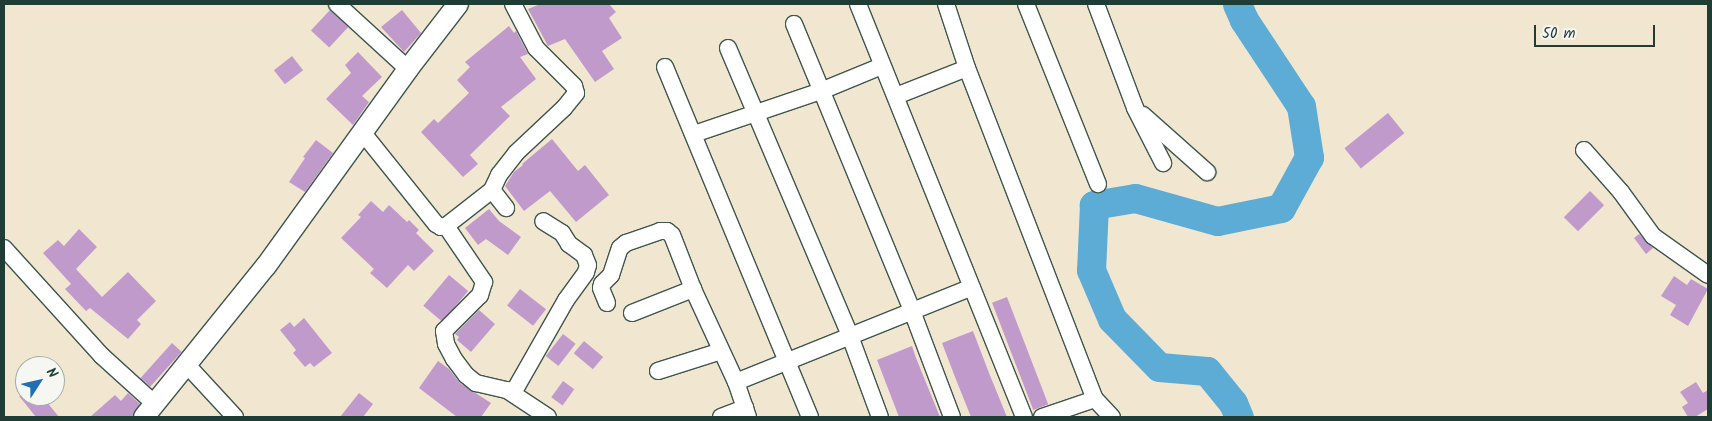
<!DOCTYPE html>
<style>
body{margin:0}
#map{position:relative;width:1712px;height:421px;overflow:hidden;background:#f1e7d1;font-family:Kalam,sans-serif}
div>[style]{position:absolute}
[style*='--x']{left:calc(var(--x)*1px);top:calc(var(--y)*1px);width:calc(var(--w)*1px);rotate:calc(var(--a)*1deg)}
.river>*{height:29px;margin:-14.5px;padding:0 14.5px;transform-origin:14.5px;border-radius:14.5px;background:#5cacd6}
.building>*{inset:0;background:#c19acc;transform-origin:0 0}
.roads{filter:drop-shadow(1px 0 #3e564c) drop-shadow(-1px 0 #3e564c) drop-shadow(0 1px #3e564c) drop-shadow(0 -1px #3e564c)}
.minor>*{height:16px;margin:-8px;padding:0 8px;transform-origin:8px;border-radius:8px;background:#fff}
.tertiary>*{height:20px;margin:-10px;padding:0 10px;transform-origin:10px;border-radius:10px;background:#fff}
span{translate:-50% -50%;white-space:nowrap;text-align:center;line-height:1.15;-webkit-text-stroke:5px #f6f6f2;paint-order:stroke}
.frame{position:absolute;inset:0;border:5px solid #1f3d34;pointer-events:none}
.north{position:absolute;left:15px;top:356px;width:50px;height:50px;box-sizing:border-box;background:#f6f6f2;border:1px solid #a0aca6;border-radius:50%;rotate:55deg;font-size:14px;font-weight:700;line-height:20px;text-align:center;color:#1f3d34}
.north::after{content:'';display:block;margin:auto;width:18px;height:22px;background:#1f6fb2;clip-path:polygon(50% 0,100% 100%,50% 72%,0 100%)}
.scale{position:absolute;left:1534px;top:25px;width:121px;height:22px;box-sizing:border-box;border:2px solid #1f3d34;border-top:0;padding-left:6px;font-size:15px;line-height:18px;white-space:nowrap;color:#1f3d34;-webkit-text-stroke:4px #f6f6f2;paint-order:stroke}
</style>
<div id="map">
<div class="river">
<i style="--x:1237;--y:4;--w:17;--a:66"></i>
<i style="--x:1244;--y:20;--w:103;--a:56.5"></i>
<i style="--x:1301;--y:106;--w:52;--a:81.1"></i>
<i style="--x:1309;--y:157;--w:58;--a:118.8"></i>
<i style="--x:1281;--y:208;--w:65;--a:168.5"></i>
<i style="--x:1217;--y:221;--w:85;--a:-164.3"></i>
<i style="--x:1135;--y:198;--w:42;--a:170.3"></i>
<i style="--x:1094;--y:205;--w:65;--a:92.6"></i>
<i style="--x:1091;--y:270;--w:53;--a:66.8"></i>
<i style="--x:1112;--y:319;--w:67;--a:45.6"></i>
<i style="--x:1159;--y:367;--w:48;--a:4.8"></i>
<i style="--x:1207;--y:371;--w:41;--a:50.9"></i>
<i style="--x:1233;--y:403;--w:15;--a:67"></i>
</div>
<div class="building">
<i style="clip-path:polygon(540px 4px,609px 4px,616px 12px,609px 18px,622px 38px,602px 51px,614px 69px,595px 82px,565px 39px,548px 46px,528px 9px)"></i>
<i style="left:330px;top:10px;width:25px;height:28px;rotate:43deg"></i>
<i style="clip-path:polygon(402px 10px,421px 33px,404px 52px,381px 27px)"></i>
<i style="clip-path:polygon(509px 26px,514px 33px,516px 31px,528px 54px,520px 57px,536px 79px,501px 107px,510px 116px,470px 155px,478px 164px,463px 177px,421px 132px,434px 119px,438px 123px,469px 93px,457px 80px,470px 67px,465px 62px)"></i>
<i style="clip-path:polygon(358px 52px,382px 77px,362px 96px,369px 102px,353px 125px,326px 99px,351px 73px,345px 65px)"></i>
<i style="left:292px;top:56px;width:18px;height:23px;rotate:52deg"></i>
<i style="left:1388px;top:113px;width:26px;height:56px;rotate:51deg"></i>
<i style="clip-path:polygon(552px 139px,578px 171px,585px 165px,609px 195px,576px 222px,550px 191px,524px 211px,505px 186px,514px 172px,523px 165px,522px 164px)"></i>
<i style="clip-path:polygon(316px 140px,333px 153px,305px 192px,289px 182px,305px 158px,303px 157px)"></i>
<i style="left:1590px;top:191px;width:20px;height:37px;rotate:45deg"></i>
<i style="clip-path:polygon(371px 201px,383px 212px,389px 205px,407px 222px,409px 220px,419px 230px,416px 233px,434px 251px,414px 271px,408px 265px,387px 288px,370px 273px,374px 269px,341px 238px,361px 217px,358px 215px)"></i>
<i style="clip-path:polygon(489px 209px,499px 221px,521px 237px,508px 255px,486px 239px,478px 245px,465px 228px)"></i>
<i style="clip-path:polygon(79px 229px,97px 247px,76px 269px,102px 297px,128px 272px,156px 301px,137px 320px,141px 324px,128px 339px,90px 308px,86px 311px,65px 289px,71px 284px,43px 253px,58px 240px,64px 246px)"></i>
<i style="clip-path:polygon(1639px 234px,1653px 248px,1646px 254px,1634px 238px)"></i>
<i style="left:449px;top:275px;width:25px;height:40px;rotate:40deg"></i>
<i style="clip-path:polygon(1674px 276px,1687px 285px,1691px 279px,1708px 289px,1688px 326px,1670px 315px,1676px 305px,1661px 296px)"></i>
<i style="left:520px;top:289px;width:33px;height:21px;rotate:38deg"></i>
<i style="left:1007px;top:297px;width:115px;height:16px;rotate:69deg"></i>
<i style="clip-path:polygon(479px 310px,495px 324px,471px 352px,457px 340px,459px 337px,455px 334px)"></i>
<i style="clip-path:polygon(304px 318px,332px 353px,314px 367px,310px 363px,305px 367px,293px 353px,296px 350px,280px 330px,290px 322px,294px 327px)"></i>
<i style="clip-path:polygon(973px 331px,989px 373px,1007px 417px,971px 417px,955px 377px,942px 343px)"></i>
<i style="left:563px;top:334px;width:16px;height:28px;rotate:38deg"></i>
<i style="left:584px;top:341px;width:25px;height:16px;rotate:40deg"></i>
<i style="left:172px;top:343px;width:13px;height:47px;rotate:42deg"></i>
<i style="clip-path:polygon(912px 346px,916px 358px,940px 417px,899px 417px,877px 360px)"></i>
<i style="clip-path:polygon(438px 361px,449px 369px,460px 383px,491px 403px,481px 417px,457px 417px,419px 388px)"></i>
<i style="left:563px;top:381px;width:14px;height:20px;rotate:36deg"></i>
<i style="clip-path:polygon(1696px 382px,1703px 393px,1708px 390px,1708px 409px,1695px 417px,1688px 417px,1682px 407px,1688px 403px,1680px 392px)"></i>
<i style="clip-path:polygon(128px 393px,140px 404px,132px 417px,90px 417px,115px 395px,121px 401px)"></i>
<i style="clip-path:polygon(359px 393px,373px 404px,363px 417px,340px 417px)"></i>
<i style="clip-path:polygon(19px 396px,42px 396px,59px 417px,36px 417px)"></i>
</div>
<div class="roads">
<div class="minor">
<i style="--x:337;--y:4;--w:96;--a:42.5"></i>
<i style="--x:858;--y:4;--w:445;--a:68.1"></i>
<i style="--x:946;--y:4;--w:67;--a:71.8"></i>
<i style="--x:1026;--y:4;--w:194;--a:68.2"></i>
<i style="--x:1096;--y:4;--w:111;--a:69.4"></i>
<i style="--x:1135;--y:108;--w:62;--a:63"></i>
<i style="--x:794;--y:24;--w:310;--a:67.6"></i>
<i style="--x:912;--y:311;--w:113;--a:69.3"></i>
<i style="--x:728;--y:48;--w:313;--a:67"></i>
<i style="--x:850;--y:336;--w:86;--a:69.7"></i>
<i style="--x:665;--y:67;--w:379;--a:67.5"></i>
<i style="--x:896;--y:96;--w:76;--a:-21.5"></i>
<i style="--x:967;--y:68;--w:355;--a:68.9"></i>
<i style="--x:1095;--y:399;--w:25;--a:47"></i>
<i style="--x:1143;--y:115;--w:86;--a:41.7"></i>
<i style="--x:363;--y:133;--w:117;--a:51.3"></i>
<i style="--x:436;--y:224;--w:6;--a:31"></i>
<i style="--x:441;--y:227;--w:5;--a:-11"></i>
<i style="--x:446;--y:226;--w:58;--a:-38"></i>
<i style="--x:492;--y:190;--w:23;--a:52"></i>
<i style="--x:694;--y:134;--w:134;--a:-18.7"></i>
<i style="--x:821;--y:91;--w:66;--a:-22.3"></i>
<i style="--x:1584;--y:150;--w:56;--a:48.6"></i>
<i style="--x:1621;--y:192;--w:54;--a:54"></i>
<i style="--x:1653;--y:236;--w:67;--a:35.3"></i>
<i style="--x:492;--y:190;--w:17;--a:-65"></i>
<i style="--x:499;--y:175;--w:28;--a:-52"></i>
<i style="--x:516;--y:153;--w:66;--a:-43.2"></i>
<i style="--x:564;--y:108;--w:19;--a:-51"></i>
<i style="--x:576;--y:93;--w:7;--a:-106"></i>
<i style="--x:574;--y:86;--w:54;--a:-135"></i>
<i style="--x:536;--y:48;--w:50;--a:-117.6"></i>
<i style="--x:446;--y:226;--w:68;--a:55.8"></i>
<i style="--x:484;--y:282;--w:14;--a:107"></i>
<i style="--x:480;--y:295;--w:51;--a:135"></i>
<i style="--x:444;--y:331;--w:13;--a:81"></i>
<i style="--x:446;--y:344;--w:17;--a:62"></i>
<i style="--x:454;--y:359;--w:20;--a:53"></i>
<i style="--x:466;--y:375;--w:13;--a:39"></i>
<i style="--x:476;--y:383;--w:32;--a:13"></i>
<i style="--x:507;--y:390;--w:49;--a:33.4"></i>
<i style="--x:4;--y:248;--w:146;--a:47.8"></i>
<i style="--x:102;--y:356;--w:72;--a:42.2"></i>
<i style="--x:607;--y:303;--w:16;--a:-112"></i>
<i style="--x:601;--y:288;--w:4;--a:-76"></i>
<i style="--x:602;--y:284;--w:13;--a:-45"></i>
<i style="--x:611;--y:275;--w:28;--a:-72"></i>
<i style="--x:620;--y:248;--w:8;--a:-40"></i>
<i style="--x:626;--y:243;--w:36;--a:-19"></i>
<i style="--x:660;--y:231;--w:7;--a:0"></i>
<i style="--x:667;--y:231;--w:6;--a:39"></i>
<i style="--x:672;--y:235;--w:58;--a:68.7"></i>
<i style="--x:693;--y:289;--w:102;--a:65.2"></i>
<i style="--x:736;--y:382;--w:37;--a:71"></i>
<i style="--x:632;--y:313;--w:66;--a:-21.5"></i>
<i style="--x:187;--y:365;--w:71;--a:47.3"></i>
<i style="--x:658;--y:371;--w:66;--a:-17.6"></i>
<i style="--x:736;--y:382;--w:254;--a:-21.9"></i>
<i style="--x:513;--y:393;--w:107;--a:-60.3"></i>
<i style="--x:566;--y:300;--w:34;--a:-54"></i>
<i style="--x:586;--y:272;--w:7;--a:-74"></i>
<i style="--x:588;--y:265;--w:11;--a:-112"></i>
<i style="--x:584;--y:255;--w:19;--a:-144"></i>
<i style="--x:569;--y:244;--w:13;--a:-122"></i>
<i style="--x:562;--y:233;--w:22;--a:-148"></i>
<i style="--x:721;--y:417;--w:26;--a:-21"></i>
<i style="--x:1042;--y:417;--w:56;--a:-18.8"></i>
</div>
<div class="tertiary">
<i style="--x:144;--y:417;--w:194;--a:-51.1"></i>
<i style="--x:266;--y:266;--w:243;--a:-54.2"></i>
<i style="--x:408;--y:69;--w:82;--a:-52.4"></i>
</div>
</div>
<div class="frame"></div>
<div class="north">N</div>
<div class="scale">50 m</div>
</div>
